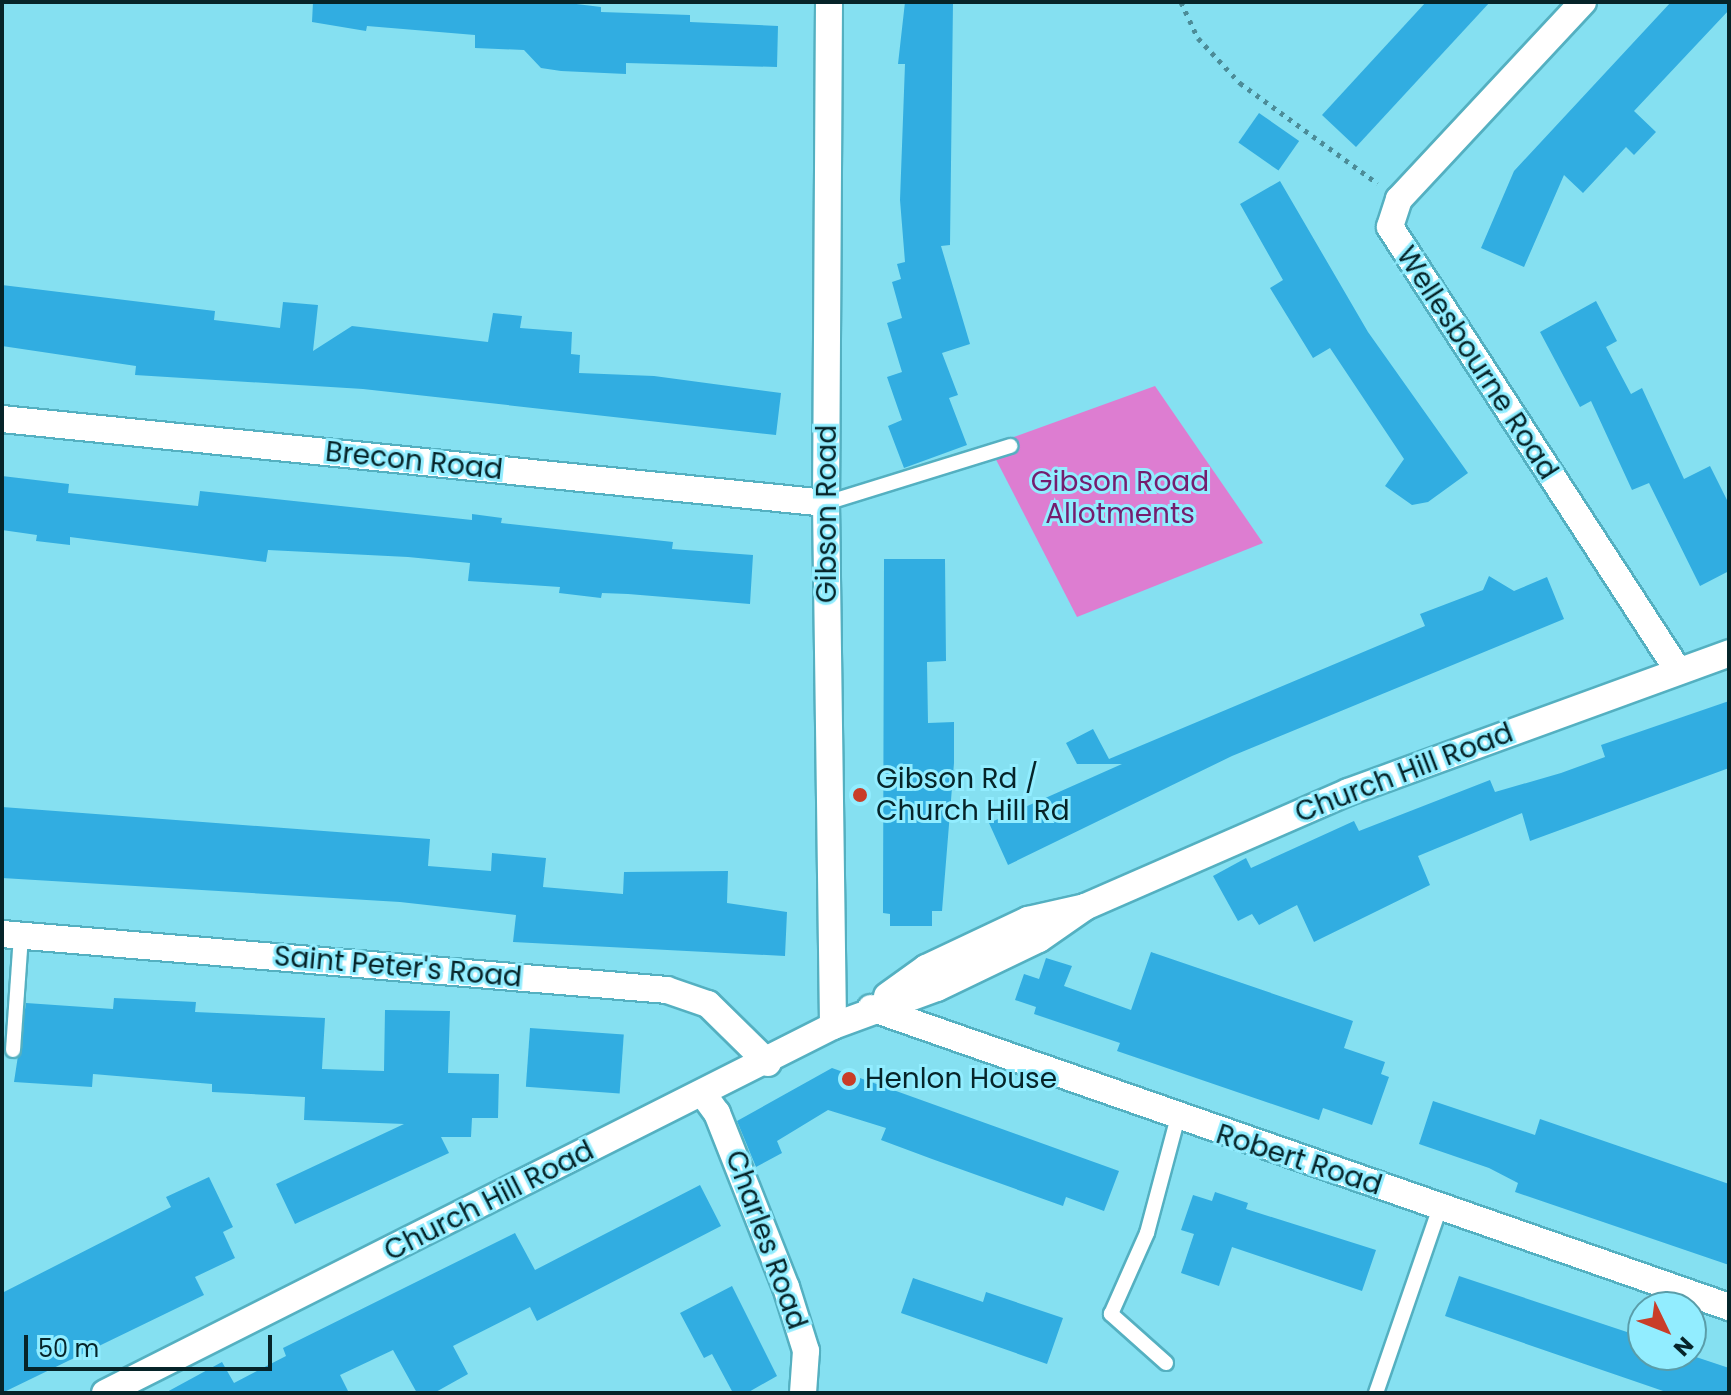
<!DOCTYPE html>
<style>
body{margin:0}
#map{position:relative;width:1731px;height:1395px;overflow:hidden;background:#85e0f1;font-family:Poppins,sans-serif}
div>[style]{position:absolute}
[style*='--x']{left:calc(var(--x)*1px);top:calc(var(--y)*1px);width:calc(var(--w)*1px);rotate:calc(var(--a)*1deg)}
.green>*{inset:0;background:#dd7dd1}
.building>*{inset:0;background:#31ade1;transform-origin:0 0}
.path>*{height:5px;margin-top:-2.5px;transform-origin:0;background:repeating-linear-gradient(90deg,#4c8c98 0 4px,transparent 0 10px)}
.roads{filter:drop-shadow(2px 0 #54b0c1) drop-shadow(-2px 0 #54b0c1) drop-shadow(0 2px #54b0c1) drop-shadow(0 -2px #54b0c1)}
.service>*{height:14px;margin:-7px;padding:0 7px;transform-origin:7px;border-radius:7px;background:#fff}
.minor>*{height:26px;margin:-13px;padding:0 13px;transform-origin:13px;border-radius:13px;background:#fff}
.dots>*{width:22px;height:22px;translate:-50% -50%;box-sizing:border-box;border:4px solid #92edff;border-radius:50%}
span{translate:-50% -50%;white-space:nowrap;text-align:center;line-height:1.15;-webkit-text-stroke:6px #92edff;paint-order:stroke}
.street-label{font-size:28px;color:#062429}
.park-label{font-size:28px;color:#751d6e}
.poi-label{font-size:28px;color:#062429}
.left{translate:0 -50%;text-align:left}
.frame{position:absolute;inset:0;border:4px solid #062429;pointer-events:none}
.north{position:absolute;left:1627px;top:1291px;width:80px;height:80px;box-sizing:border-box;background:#92edff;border:2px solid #5a9da9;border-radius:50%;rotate:133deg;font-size:22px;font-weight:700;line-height:32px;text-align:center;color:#062429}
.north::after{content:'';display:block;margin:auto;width:28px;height:36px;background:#c93d28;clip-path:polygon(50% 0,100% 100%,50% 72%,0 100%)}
.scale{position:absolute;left:24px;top:1335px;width:248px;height:36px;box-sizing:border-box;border:4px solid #062429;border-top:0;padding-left:10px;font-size:24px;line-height:28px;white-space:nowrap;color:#062429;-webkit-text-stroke:6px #92edff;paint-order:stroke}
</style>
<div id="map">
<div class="green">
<i style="clip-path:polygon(1155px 386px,1263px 543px,1077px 617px,989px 446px)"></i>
</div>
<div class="building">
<i style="clip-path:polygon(313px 2px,560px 2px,601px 7px,601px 12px,690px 15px,690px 22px,778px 26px,777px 67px,626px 63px,626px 74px,561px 71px,541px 68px,524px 50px,475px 48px,475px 35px,367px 26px,366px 31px,312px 22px)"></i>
<i style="clip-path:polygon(905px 2px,953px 2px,950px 245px,941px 246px,970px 344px,942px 353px,958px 395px,949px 398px,967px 445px,904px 468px,888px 426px,902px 420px,887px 377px,902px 372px,887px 323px,902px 318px,892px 282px,901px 279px,897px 264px,905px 262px,900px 200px,905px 64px,898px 64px)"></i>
<i style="clip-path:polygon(1426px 2px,1490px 2px,1356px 147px,1322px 115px)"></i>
<i style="clip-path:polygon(1671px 2px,1729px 2px,1729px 10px,1634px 111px,1656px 132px,1634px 155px,1626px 147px,1583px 193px,1564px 175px,1524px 267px,1481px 248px,1514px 171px)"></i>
<i style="left:1259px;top:113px;width:49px;height:36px;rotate:35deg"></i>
<i style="clip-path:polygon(1280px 181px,1368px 332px,1468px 473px,1428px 502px,1412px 505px,1385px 486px,1404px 459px,1330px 348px,1313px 358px,1270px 288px,1283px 280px,1240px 204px)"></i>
<i style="clip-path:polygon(2px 285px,215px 311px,214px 320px,280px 328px,283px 302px,318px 305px,313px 351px,352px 326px,488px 342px,493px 313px,522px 316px,520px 328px,572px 332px,571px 354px,580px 355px,579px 373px,654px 376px,781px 393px,776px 435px,363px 389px,135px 375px,136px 366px,2px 346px)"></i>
<i style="clip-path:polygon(1596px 301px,1617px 341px,1606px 347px,1631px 394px,1642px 388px,1684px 479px,1710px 466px,1729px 504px,1729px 571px,1700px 586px,1649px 483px,1632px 490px,1591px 401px,1580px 407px,1540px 332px)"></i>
<i style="clip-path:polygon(2px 476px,69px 484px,68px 493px,198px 506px,200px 491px,472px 520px,472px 514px,502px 518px,501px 523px,673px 542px,672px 549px,753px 555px,750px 604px,628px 594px,602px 593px,601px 598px,559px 593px,560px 587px,468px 581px,470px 563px,408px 557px,268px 550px,266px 562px,70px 537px,70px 545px,36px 541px,37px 535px,2px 530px)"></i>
<i style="clip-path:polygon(884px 559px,945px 559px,946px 661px,927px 662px,928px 723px,954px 722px,954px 763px,942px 911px,932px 911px,932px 926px,890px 926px,890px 914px,883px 913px)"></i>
<i style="clip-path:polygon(1489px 576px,1514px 591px,1547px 577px,1564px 619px,1232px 756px,1008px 865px,989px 823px,1122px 764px,1077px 764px,1066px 743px,1093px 729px,1109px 759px,1425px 626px,1420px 614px,1483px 590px)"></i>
<i style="clip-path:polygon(1729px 701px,1729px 768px,1530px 841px,1522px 813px,1418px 856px,1430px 885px,1314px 942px,1297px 905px,1259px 925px,1252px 914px,1238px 921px,1213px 876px,1246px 858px,1251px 868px,1354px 821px,1359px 831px,1490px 780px,1495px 792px,1561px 773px,1605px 757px,1601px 745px)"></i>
<i style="clip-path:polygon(2px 807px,430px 839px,428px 866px,491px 871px,492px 853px,546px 858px,543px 887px,623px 894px,624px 872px,728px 871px,727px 903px,787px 912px,785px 956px,513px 942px,516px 915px,400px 902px,2px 878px)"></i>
<i style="clip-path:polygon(1151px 952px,1353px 1021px,1344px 1048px,1385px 1062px,1381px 1074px,1389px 1077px,1372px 1125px,1323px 1108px,1319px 1120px,1117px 1051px,1120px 1043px,1034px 1014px,1036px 1007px,1015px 1000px,1024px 974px,1039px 979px,1046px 958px,1072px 966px,1064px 986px,1131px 1010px)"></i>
<i style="clip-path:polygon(114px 998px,196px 1002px,195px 1012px,325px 1018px,322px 1069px,384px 1071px,385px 1010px,450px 1011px,448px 1073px,499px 1074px,498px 1118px,472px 1118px,471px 1137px,441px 1137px,449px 1153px,295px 1224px,276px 1184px,404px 1124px,304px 1120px,305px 1097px,212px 1092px,212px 1084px,93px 1074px,92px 1087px,14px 1082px,26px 1003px,113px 1009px)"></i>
<i style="left:530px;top:1028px;width:94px;height:59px;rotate:4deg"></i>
<i style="clip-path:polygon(832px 1068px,1119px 1171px,1104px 1211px,1066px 1197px,1063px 1206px,932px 1159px,881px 1140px,886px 1128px,828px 1110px,777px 1141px,782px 1153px,756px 1167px,737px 1121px)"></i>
<i style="clip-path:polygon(1433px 1101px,1535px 1135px,1540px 1119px,1729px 1184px,1729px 1265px,1515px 1192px,1518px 1183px,1489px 1168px,1419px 1144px)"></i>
<i style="clip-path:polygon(209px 1177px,233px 1227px,223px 1232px,235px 1258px,195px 1277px,204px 1295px,2px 1393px,2px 1293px,171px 1207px,166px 1197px)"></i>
<i style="clip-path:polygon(700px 1185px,721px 1226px,537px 1321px,530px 1307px,453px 1346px,468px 1374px,434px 1393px,417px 1393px,393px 1350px,340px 1375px,349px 1393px,165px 1393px,222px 1362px,234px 1383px,286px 1356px,283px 1348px,515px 1233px,535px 1270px)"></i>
<i style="clip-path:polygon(1215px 1192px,1248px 1203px,1246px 1209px,1376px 1250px,1362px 1291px,1232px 1247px,1219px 1286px,1181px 1273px,1194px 1234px,1181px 1230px,1193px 1195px,1212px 1201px)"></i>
<i style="clip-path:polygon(1459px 1276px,1642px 1337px,1636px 1355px,1690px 1355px,1729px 1368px,1729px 1393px,1669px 1393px,1445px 1316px)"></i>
<i style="clip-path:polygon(913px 1278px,983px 1302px,986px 1292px,1063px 1318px,1047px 1364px,901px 1313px)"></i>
<i style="clip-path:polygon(732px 1286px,777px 1376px,747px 1393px,733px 1393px,712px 1354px,704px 1358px,680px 1313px)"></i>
</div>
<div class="path">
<i style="--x:1181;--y:2;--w:40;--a:65"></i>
<i style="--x:1198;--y:38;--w:62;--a:47"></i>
<i style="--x:1240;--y:83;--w:170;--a:36.1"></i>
</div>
<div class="roads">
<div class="service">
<i style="--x:826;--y:503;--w:193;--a:-17.2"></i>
<i style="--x:13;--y:1050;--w:115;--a:-86"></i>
<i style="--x:1166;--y:1363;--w:74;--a:-138.3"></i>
<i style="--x:1111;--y:1314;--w:89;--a:-66"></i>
<i style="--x:1147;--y:1233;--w:117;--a:-75.1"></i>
<i style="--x:1376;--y:1393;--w:197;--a:-71"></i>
</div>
<div class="minor">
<i style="--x:829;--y:2;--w:501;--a:90.34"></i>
<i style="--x:826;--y:503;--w:523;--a:89.23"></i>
<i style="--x:1583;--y:2;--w:270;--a:133"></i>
<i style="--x:1399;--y:199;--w:29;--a:108"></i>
<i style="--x:1390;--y:227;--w:527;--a:57"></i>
<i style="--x:2;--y:419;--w:828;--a:5.82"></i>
<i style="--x:2;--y:934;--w:667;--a:4.81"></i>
<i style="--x:667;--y:990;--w:43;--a:18.9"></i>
<i style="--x:708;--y:1004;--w:84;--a:44.5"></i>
<i style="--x:887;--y:996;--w:48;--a:-35.7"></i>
<i style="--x:926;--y:968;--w:113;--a:-25.2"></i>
<i style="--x:1028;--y:920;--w:58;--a:-12.8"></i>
<i style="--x:1085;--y:907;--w:287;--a:-23.6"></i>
<i style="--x:1348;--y:792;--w:406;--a:-20"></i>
<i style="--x:871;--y:1008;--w:909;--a:19.21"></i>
<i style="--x:703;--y:1094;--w:24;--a:54"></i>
<i style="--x:717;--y:1113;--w:187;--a:68.4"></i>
<i style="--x:786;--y:1287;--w:67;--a:72.6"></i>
<i style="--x:806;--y:1351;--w:42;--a:94.1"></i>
<i style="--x:105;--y:1393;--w:815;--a:-26.75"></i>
<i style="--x:833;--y:1026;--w:111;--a:-20.1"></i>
<i style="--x:937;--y:988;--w:113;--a:-25.7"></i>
<i style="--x:1039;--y:939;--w:56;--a:-34.8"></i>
</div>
</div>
<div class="dots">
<i style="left:860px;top:795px;background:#c93d28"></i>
<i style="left:849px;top:1079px;background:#c93d28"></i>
</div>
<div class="street-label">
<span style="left:1477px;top:363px;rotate:57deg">Wellesbourne Road</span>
<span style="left:414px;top:461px;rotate:6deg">Brecon Road</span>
<span style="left:827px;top:514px;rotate:-90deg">Gibson Road</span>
<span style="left:1404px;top:773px;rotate:-21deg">Church Hill Road</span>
<span style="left:398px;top:967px;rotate:5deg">Saint Peter's Road</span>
<span style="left:1299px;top:1160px;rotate:18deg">Robert Road</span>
<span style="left:489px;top:1201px;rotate:-27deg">Church Hill Road</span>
<span style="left:766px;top:1240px;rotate:70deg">Charles Road</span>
</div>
<div class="park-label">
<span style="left:1120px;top:498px">Gibson Road<br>Allotments</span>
</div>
<div class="poi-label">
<span class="left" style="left:876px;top:795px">Gibson Rd /<br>Church Hill Rd</span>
<span class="left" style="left:865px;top:1079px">Henlon House</span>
</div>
<div class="frame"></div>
<div class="north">N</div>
<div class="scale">50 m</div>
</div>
